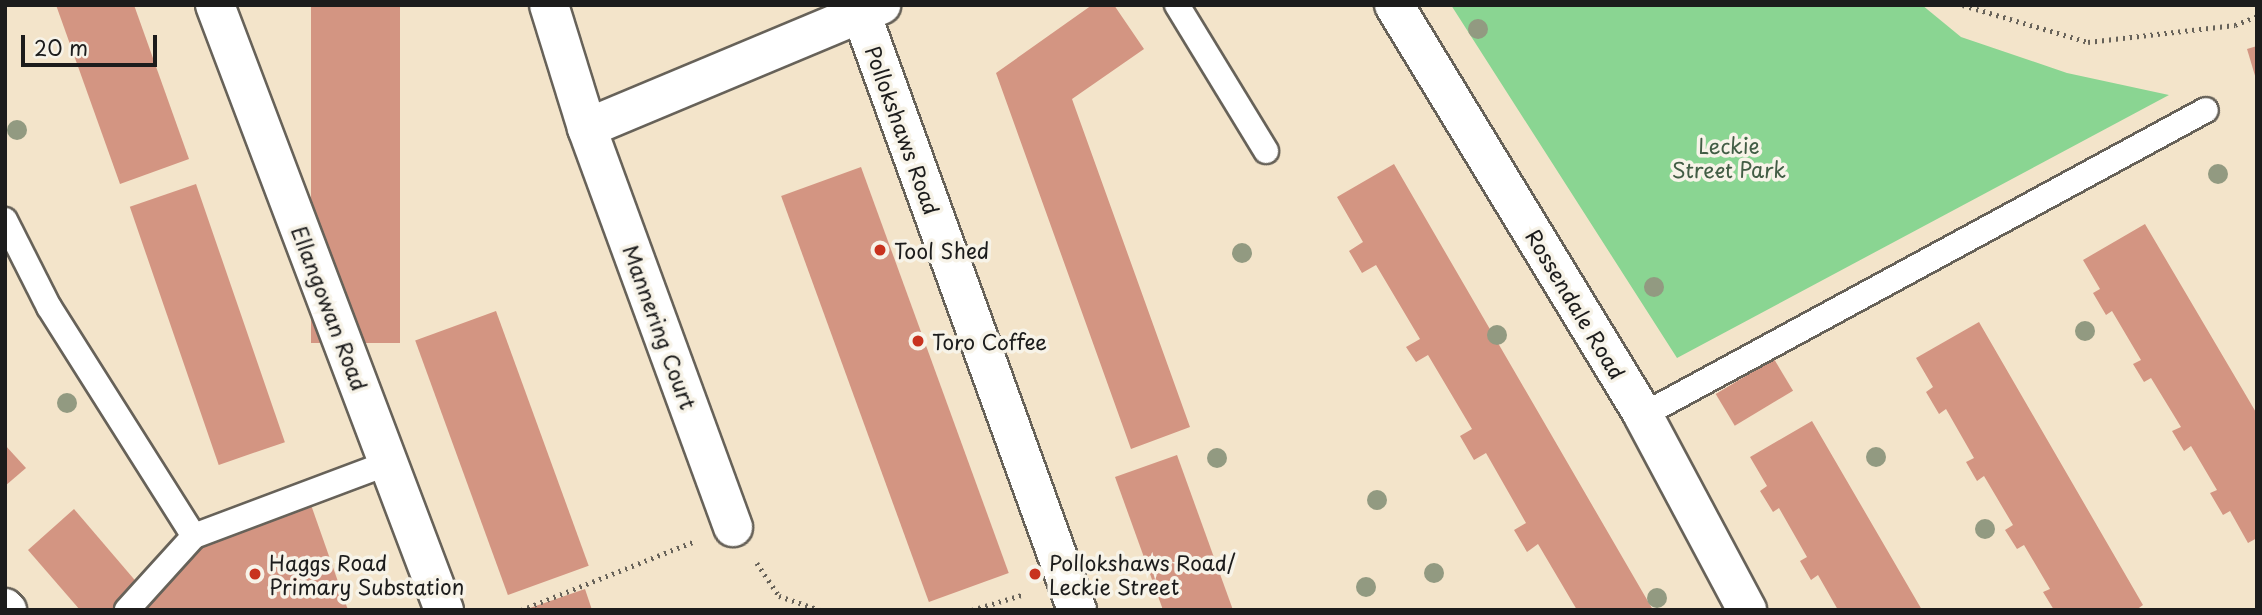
<!DOCTYPE html>
<style>
body{margin:0}
#map{position:relative;width:2262px;height:615px;overflow:hidden;background:#f3e4ca;font-family:"Playpen Sans",sans-serif}
div>[style]{position:absolute}
[style*='--x']{left:calc(var(--x)*1px);top:calc(var(--y)*1px);width:calc(var(--w)*1px);rotate:calc(var(--a)*1deg)}
.green>*{inset:0;background:#8ad592}
.building>*{inset:0;background:#d39582;transform-origin:0 0}
.path>*{height:4.5px;margin-top:-2.25px;transform-origin:0;background:repeating-linear-gradient(90deg,#676259 0 2px,transparent 0 7px)}
.roads{filter:drop-shadow(2px 0 #676259) drop-shadow(-2px 0 #676259) drop-shadow(0 2px #676259) drop-shadow(0 -2px #676259)}
.service>*{height:24px;margin:-12px;padding:0 12px;transform-origin:12px;border-radius:12px;background:#fff}
.minor>*{height:38px;margin:-19px;padding:0 19px;transform-origin:19px;border-radius:19px;background:#fff}
.tertiary>*{height:38px;margin:-19px;padding:0 19px;transform-origin:19px;border-radius:19px;background:#fff}
.trees>*{width:20px;height:20px;margin:-10px;border-radius:50%;background:#929a81}
.dots>*{width:19px;height:19px;translate:-50% -50%;box-sizing:border-box;border:4px solid #f7f3e8;border-radius:50%}
span{translate:-50% -50%;white-space:nowrap;text-align:center;line-height:1.15;-webkit-text-stroke:7px #f7f3e8;paint-order:stroke}
.street-label{font-size:21px;color:#1c1c1c}
.park-label{font-size:21px;color:#425d45}
.poi-label{font-size:21px;color:#1c1c1c}
.left{translate:0 -50%;text-align:left}
.frame{position:absolute;inset:0;border:7px solid #1c1c1c;pointer-events:none}
.scale{position:absolute;left:21px;top:35px;width:136px;height:32px;box-sizing:border-box;border:4px solid #1c1c1c;border-top:0;padding-left:9px;font-size:21px;line-height:24px;white-space:nowrap;color:#1c1c1c;-webkit-text-stroke:5px #f7f3e8;paint-order:stroke}
</style>
<div id="map">
<div class="green">
<i style="clip-path:polygon(1451px 5px,1922px 5px,1961px 37px,2067px 73px,2169px 95px,1677px 358px)"></i>
</div>
<div class="building">
<i style="clip-path:polygon(56px 5px,134px 5px,189px 159px,120px 184px)"></i>
<i style="left:311px;top:5px;width:89px;height:338px"></i>
<i style="clip-path:polygon(1092px 5px,1114px 5px,1144px 49px,1072px 99px,1190px 427px,1131px 449px,996px 73px)"></i>
<i style="clip-path:polygon(2257px 46px,2257px 79px,2256px 79px,2247px 49px)"></i>
<i style="clip-path:polygon(1394px 164px,1653px 610px,1577px 610px,1538px 544px,1527px 552px,1514px 530px,1526px 523px,1486px 453px,1474px 460px,1460px 436px,1472px 429px,1428px 355px,1416px 362px,1406px 347px,1420px 339px,1376px 265px,1362px 273px,1349px 251px,1363px 242px,1337px 197px)"></i>
<i style="left:861px;top:167px;width:432px;height:85px;rotate:70deg"></i>
<i style="left:196px;top:184px;width:273px;height:70px;rotate:71deg"></i>
<i style="clip-path:polygon(2145px 224px,2257px 414px,2257px 538px,2248px 543px,2230px 511px,2223px 515px,2210px 493px,2217px 490px,2191px 446px,2184px 451px,2172px 431px,2181px 427px,2151px 378px,2144px 382px,2133px 364px,2141px 360px,2112px 311px,2106px 315px,2093px 293px,2100px 289px,2083px 260px)"></i>
<i style="left:496px;top:311px;width:271px;height:86px;rotate:70deg"></i>
<i style="clip-path:polygon(1979px 322px,2143px 605px,2136px 610px,2054px 610px,2043px 592px,2050px 589px,2024px 545px,2017px 549px,2005px 530px,2013px 525px,1984px 476px,1977px 481px,1966px 462px,1974px 458px,1946px 409px,1939px 414px,1926px 392px,1933px 387px,1916px 358px)"></i>
<i style="left:1774px;top:359px;width:37px;height:68px;rotate:59deg"></i>
<i style="clip-path:polygon(1812px 421px,1922px 610px,1838px 610px,1818px 575px,1811px 580px,1800px 561px,1807px 557px,1779px 508px,1773px 512px,1760px 491px,1767px 486px,1750px 457px)"></i>
<i style="clip-path:polygon(5px 445px,26px 468px,5px 486px)"></i>
<i style="clip-path:polygon(1177px 455px,1233px 610px,1163px 610px,1115px 477px)"></i>
<i style="clip-path:polygon(310px 502px,348px 610px,142px 610px,207px 539px)"></i>
<i style="clip-path:polygon(74px 509px,139px 585px,111px 610px,80px 610px,28px 550px)"></i>
<i style="clip-path:polygon(585px 589px,592px 610px,527px 610px,527px 609px)"></i>
</div>
<div class="path">
<i style="--x:1963;--y:5;--w:130;--a:16.5"></i>
<i style="--x:2088;--y:42;--w:148;--a:-6.6"></i>
<i style="--x:2235;--y:25;--w:24;--a:-22"></i>
<i style="--x:757;--y:563;--w:40;--a:56"></i>
<i style="--x:779;--y:596;--w:43;--a:18.9"></i>
<i style="--x:521;--y:610;--w:185;--a:-21.6"></i>
<i style="--x:972;--y:610;--w:55;--a:-16.8"></i>
</div>
<div class="roads">
<div class="service">
<i style="--x:1177;--y:5;--w:171;--a:58.6"></i>
<i style="--x:5;--y:220;--w:97;--a:63.2"></i>
<i style="--x:49;--y:307;--w:271;--a:57.7"></i>
<i style="--x:194;--y:536;--w:100;--a:132.2"></i>
<i style="--x:1643;--y:415;--w:640;--a:-28.45"></i>
<i style="--x:194;--y:536;--w:207;--a:-20.6"></i>
</div>
<div class="minor">
<i style="--x:215;--y:5;--w:647;--a:69.27"></i>
<i style="--x:549;--y:5;--w:129;--a:72.8"></i>
<i style="--x:587;--y:128;--w:425;--a:69.9"></i>
<i style="--x:1394;--y:5;--w:480;--a:58.7"></i>
<i style="--x:1643;--y:415;--w:221;--a:61.9"></i>
<i style="--x:587;--y:128;--w:319;--a:-22.7"></i>
<i style="--x:5;--y:608;--w:3;--a:45"></i>
</div>
<div class="tertiary">
<i style="--x:858;--y:5;--w:643;--a:70.1"></i>
</div>
</div>
<div class="trees">
<i style="left:1478px;top:29px"></i>
<i style="left:17px;top:130px"></i>
<i style="left:2218px;top:174px"></i>
<i style="left:1242px;top:253px"></i>
<i style="left:1654px;top:287px"></i>
<i style="left:2085px;top:331px"></i>
<i style="left:1497px;top:335px"></i>
<i style="left:67px;top:403px"></i>
<i style="left:1876px;top:457px"></i>
<i style="left:1217px;top:458px"></i>
<i style="left:1377px;top:500px"></i>
<i style="left:1985px;top:529px"></i>
<i style="left:1434px;top:573px"></i>
<i style="left:1366px;top:587px"></i>
<i style="left:1657px;top:598px"></i>
</div>
<div class="dots">
<i style="left:880px;top:250px;background:#c8321e"></i>
<i style="left:918px;top:341px;background:#c8321e"></i>
<i style="left:255px;top:574px;background:#c8321e"></i>
<i style="left:1035px;top:574px;background:#c8321e"></i>
</div>
<div class="street-label">
<span style="left:903px;top:130px;rotate:70deg">Pollokshaws Road</span>
<span style="left:1576px;top:304px;rotate:59deg">Rossendale Road</span>
<span style="left:330px;top:308px;rotate:69deg">Ellangowan Road</span>
<span style="left:660px;top:327px;rotate:70deg">Mannering Court</span>
</div>
<div class="park-label">
<span style="left:1729px;top:157px">Leckie<br>Street Park</span>
</div>
<div class="poi-label">
<span class="left" style="left:894px;top:250px">Tool Shed</span>
<span class="left" style="left:932px;top:341px">Toro Coffee</span>
<span class="left" style="left:269px;top:574px">Haggs Road<br>Primary Substation</span>
<span class="left" style="left:1049px;top:574px">Pollokshaws Road/<br>Leckie Street</span>
</div>
<div class="frame"></div>
<div class="scale">20 m</div>
</div>
